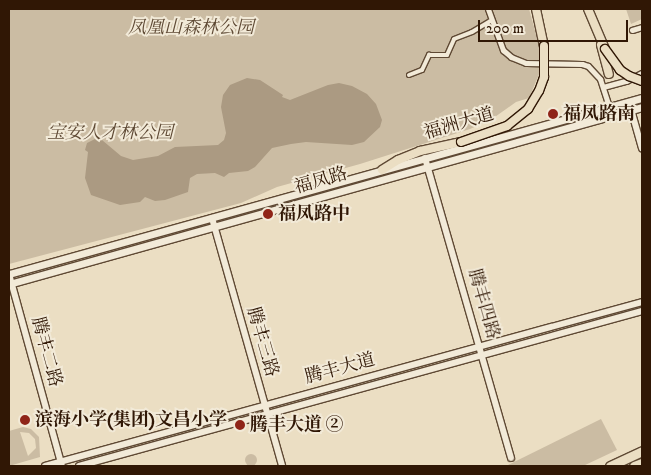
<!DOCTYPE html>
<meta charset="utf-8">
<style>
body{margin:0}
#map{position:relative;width:651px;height:475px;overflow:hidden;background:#ebdec3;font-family:"IM FELL DW Pica","Noto Serif SC",serif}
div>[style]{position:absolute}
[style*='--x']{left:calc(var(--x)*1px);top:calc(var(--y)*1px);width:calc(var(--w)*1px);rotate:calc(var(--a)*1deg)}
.green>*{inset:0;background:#cbbca3}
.round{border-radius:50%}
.water>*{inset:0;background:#ab9a82}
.roads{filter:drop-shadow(1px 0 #5f4934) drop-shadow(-1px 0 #5f4934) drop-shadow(0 1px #5f4934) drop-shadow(0 -1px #5f4934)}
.pedestrian>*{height:4px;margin:-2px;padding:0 2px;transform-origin:2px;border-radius:2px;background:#f2ead8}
.minor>*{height:5px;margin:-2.5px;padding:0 2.5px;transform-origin:2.5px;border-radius:2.5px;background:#f2ead8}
.tertiary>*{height:6px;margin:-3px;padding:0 3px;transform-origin:3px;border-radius:3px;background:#f2ead8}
.secondary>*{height:7px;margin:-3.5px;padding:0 3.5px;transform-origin:3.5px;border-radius:3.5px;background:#f2ead8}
.primary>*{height:8px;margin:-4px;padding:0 4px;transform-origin:4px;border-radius:4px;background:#ebdec3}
.motorway>*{height:9px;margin:-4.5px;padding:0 4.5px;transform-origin:4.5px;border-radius:4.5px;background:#ebdec3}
.bridges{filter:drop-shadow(1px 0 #301705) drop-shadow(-1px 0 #301705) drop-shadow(0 1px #301705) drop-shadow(0 -1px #301705)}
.primary-bridge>*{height:8px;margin:-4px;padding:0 4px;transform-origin:4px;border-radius:4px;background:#ebdec3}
.dots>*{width:14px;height:14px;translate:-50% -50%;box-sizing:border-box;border:2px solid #f2ead8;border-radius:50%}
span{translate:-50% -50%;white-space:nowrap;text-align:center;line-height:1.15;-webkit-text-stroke:4px #f2ead8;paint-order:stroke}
.park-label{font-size:18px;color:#5e4934;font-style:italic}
.poi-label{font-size:18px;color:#301705;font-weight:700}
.left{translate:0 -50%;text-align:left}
.street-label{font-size:18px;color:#301705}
.frame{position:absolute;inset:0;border:10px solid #301705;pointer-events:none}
.scale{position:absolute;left:478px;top:20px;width:150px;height:22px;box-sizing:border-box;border:2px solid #301705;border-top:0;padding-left:6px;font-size:15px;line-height:18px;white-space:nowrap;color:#301705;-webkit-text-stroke:4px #f2ead8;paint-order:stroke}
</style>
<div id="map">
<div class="green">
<i style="clip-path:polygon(9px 9px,529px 9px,539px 45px,540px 72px,529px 98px,516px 102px,492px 119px,470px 129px,360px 164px,277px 187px,241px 203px,9px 264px)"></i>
<i style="clip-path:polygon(626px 9px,642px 9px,642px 19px,631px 24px)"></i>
<i style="clip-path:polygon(601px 419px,617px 450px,583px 466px,506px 466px)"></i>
<i style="clip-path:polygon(evenodd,23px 427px,31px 429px,39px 437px,40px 457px,9px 466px,9px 431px,23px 427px,20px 432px,29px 433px,35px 439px,36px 448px,28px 456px,20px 432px)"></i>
<i class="round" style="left:245px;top:454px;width:12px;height:12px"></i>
</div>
<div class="water">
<i style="clip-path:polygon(247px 78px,260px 80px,283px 95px,282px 97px,290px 100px,328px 85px,339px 83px,352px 86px,367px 94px,376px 104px,382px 120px,380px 127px,364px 142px,352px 145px,306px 142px,291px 144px,272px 148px,255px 167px,248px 171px,229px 173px,224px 177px,215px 173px,197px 174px,190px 178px,188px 192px,165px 200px,155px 201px,145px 197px,140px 202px,120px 205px,91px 195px,85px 178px,88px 152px,85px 150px,87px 143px,95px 139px,102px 140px,121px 156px,133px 160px,158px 156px,175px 147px,218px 145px,224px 140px,226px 133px,221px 107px,223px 95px,230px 85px)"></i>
</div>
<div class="roads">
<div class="pedestrian">
<i style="--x:409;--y:75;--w:14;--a:-21"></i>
<i style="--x:422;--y:70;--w:17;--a:-65"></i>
<i style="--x:429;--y:55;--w:18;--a:0"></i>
<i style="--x:447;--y:55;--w:17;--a:-66"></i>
<i style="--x:454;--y:39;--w:19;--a:-21"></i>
<i style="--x:472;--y:32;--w:21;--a:-31"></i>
</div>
<div class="minor">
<i style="--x:488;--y:9;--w:44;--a:69.9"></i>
<i style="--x:503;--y:50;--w:11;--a:41"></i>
<i style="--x:511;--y:57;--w:16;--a:22"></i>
<i style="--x:526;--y:63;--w:56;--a:1"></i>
<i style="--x:582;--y:64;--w:6;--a:18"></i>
<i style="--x:588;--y:66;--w:18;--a:47"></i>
<i style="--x:600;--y:79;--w:29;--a:72"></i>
<i style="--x:632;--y:30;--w:10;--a:-17"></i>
<i style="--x:603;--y:87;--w:24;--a:-15"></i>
<i style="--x:626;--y:81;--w:18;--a:-27"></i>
</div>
<div class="tertiary">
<i style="--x:630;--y:106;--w:44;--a:74.1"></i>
<i style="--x:425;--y:158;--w:312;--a:74"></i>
<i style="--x:212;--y:218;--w:258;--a:74.2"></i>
<i style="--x:9;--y:274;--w:199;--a:74.6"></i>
<i style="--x:45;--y:466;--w:619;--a:-15.36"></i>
<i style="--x:79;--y:466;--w:584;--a:-15.39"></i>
</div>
<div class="secondary">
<i style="--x:9;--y:274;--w:657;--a:-15.54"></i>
<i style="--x:9;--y:284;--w:657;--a:-15.62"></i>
</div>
<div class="primary">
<i style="--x:536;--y:9;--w:38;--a:78"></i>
<i style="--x:588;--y:9;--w:43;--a:67"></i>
<i style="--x:601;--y:45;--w:30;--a:75"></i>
<i style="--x:382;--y:170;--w:19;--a:-32"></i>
<i style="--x:398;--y:160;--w:24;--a:-22"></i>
<i style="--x:420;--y:151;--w:42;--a:-12.4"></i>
</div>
<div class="motorway">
<i style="--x:610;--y:466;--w:35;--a:-25"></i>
<i style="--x:634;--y:466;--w:9;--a:-21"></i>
</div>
</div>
<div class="bridges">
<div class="primary-bridge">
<i style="--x:605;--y:49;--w:26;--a:54"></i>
<i style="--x:620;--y:70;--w:11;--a:34"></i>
<i style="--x:629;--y:76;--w:14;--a:21"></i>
<i style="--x:461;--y:142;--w:49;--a:-19.2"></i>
<i style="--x:507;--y:126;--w:27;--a:-39"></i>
<i style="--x:528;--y:109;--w:21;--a:-59"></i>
<i style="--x:539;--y:91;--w:15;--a:-70"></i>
<i style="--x:544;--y:77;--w:31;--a:-90"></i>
</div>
</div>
<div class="dots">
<i style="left:553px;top:114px;background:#8f2418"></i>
<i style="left:268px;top:214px;background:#8f2418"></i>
<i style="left:25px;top:420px;background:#8f2418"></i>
<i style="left:240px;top:425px;background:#8f2418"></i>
</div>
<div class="park-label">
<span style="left:191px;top:28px">凤凰山森林公园</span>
<span style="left:110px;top:133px">宝安人才林公园</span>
</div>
<div class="poi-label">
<span class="left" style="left:563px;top:114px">福凤路南</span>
<span class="left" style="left:278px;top:214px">福凤路中</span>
<span class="left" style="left:35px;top:420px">滨海小学(集团)文昌小学</span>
<span class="left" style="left:250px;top:425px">腾丰大道 ②</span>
</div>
<div class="street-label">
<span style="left:459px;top:124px;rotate:-16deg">福洲大道</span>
<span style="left:321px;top:181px;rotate:-16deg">福凤路</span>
<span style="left:483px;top:304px;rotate:74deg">腾丰四路</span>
<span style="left:262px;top:342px;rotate:74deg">腾丰三路</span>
<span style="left:46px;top:352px;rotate:75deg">腾丰二路</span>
<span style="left:340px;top:369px;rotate:-15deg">腾丰大道</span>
</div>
<div class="frame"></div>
<div class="scale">200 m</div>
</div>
